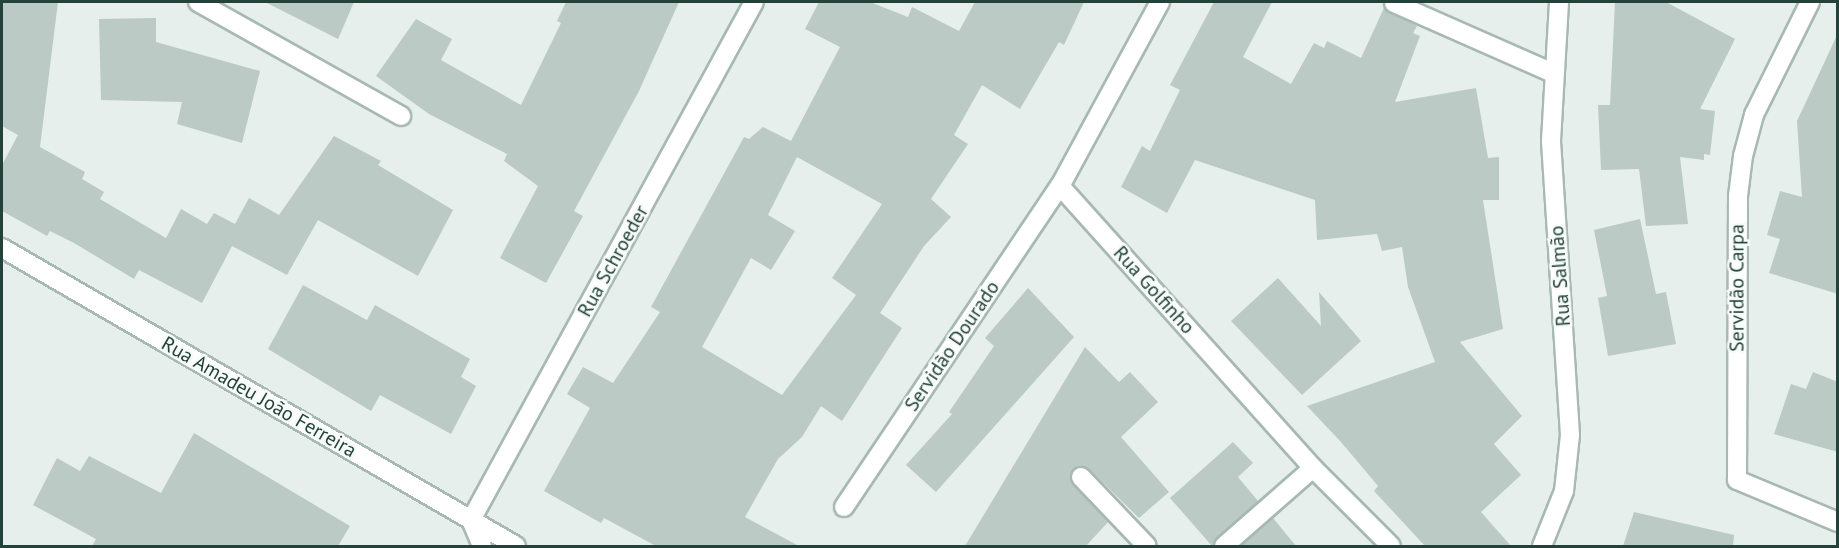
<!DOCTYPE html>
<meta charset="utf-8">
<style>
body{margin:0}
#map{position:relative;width:1839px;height:548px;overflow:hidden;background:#e6efeb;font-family:"PT Sans",sans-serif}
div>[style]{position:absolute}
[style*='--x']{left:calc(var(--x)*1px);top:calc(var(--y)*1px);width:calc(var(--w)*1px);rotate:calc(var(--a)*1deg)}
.building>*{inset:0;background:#bbcac4}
.roads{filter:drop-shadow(2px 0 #a8b8b2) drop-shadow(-2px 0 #a8b8b2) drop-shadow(0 2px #a8b8b2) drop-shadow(0 -2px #a8b8b2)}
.minor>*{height:18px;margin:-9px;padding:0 9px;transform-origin:9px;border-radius:9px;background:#fff}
span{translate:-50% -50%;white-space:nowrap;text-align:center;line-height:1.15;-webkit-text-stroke:5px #f7fbf9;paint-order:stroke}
.street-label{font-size:20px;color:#24423a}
.frame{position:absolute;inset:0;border:3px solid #24423a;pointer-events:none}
</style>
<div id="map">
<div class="building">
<i style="clip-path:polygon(2px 2px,58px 2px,40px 147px,85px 172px,82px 179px,104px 192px,100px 199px,166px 238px,181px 209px,207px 224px,214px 213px,235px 224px,249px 198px,279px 215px,334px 136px,381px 161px,378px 165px,453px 210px,418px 276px,318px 220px,287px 275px,232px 246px,202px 303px,139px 270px,134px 279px,74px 243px,50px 231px,47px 236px,2px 211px,2px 165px,18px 135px,2px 126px)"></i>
<i style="clip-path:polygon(265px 2px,354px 2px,338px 39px)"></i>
<i style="clip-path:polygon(566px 2px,679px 2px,639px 91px,574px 211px,583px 216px,546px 283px,500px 258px,538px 186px,504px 161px,507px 154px,429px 114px,376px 76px,416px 19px,452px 39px,441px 60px,521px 105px,561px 23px,557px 21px)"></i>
<i style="clip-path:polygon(evenodd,819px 2px,870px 2px,908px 17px,912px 7px,959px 31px,975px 2px,1084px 2px,1064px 45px,1059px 42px,1020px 109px,982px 85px,954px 135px,968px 144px,931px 199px,951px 217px,924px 246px,880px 313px,902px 328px,842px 421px,821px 406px,802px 437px,778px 459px,745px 517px,799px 546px,656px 546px,604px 518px,601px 523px,544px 491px,590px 408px,567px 394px,583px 367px,613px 383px,660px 312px,651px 307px,744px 137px,749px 139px,763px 127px,791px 141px,840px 47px,805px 29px,819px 2px,797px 157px,882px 204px,832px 278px,856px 295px,782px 395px,702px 347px,751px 258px,771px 270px,795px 231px,768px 215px,797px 157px)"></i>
<i style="clip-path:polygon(1214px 2px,1272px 2px,1243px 57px,1291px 84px,1314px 43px,1324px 48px,1327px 41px,1361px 58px,1384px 8px,1417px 26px,1413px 33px,1420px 36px,1395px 102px,1476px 88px,1488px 158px,1499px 157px,1499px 200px,1483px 200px,1503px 329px,1460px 342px,1522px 416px,1494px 444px,1521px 475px,1481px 512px,1511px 546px,1425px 546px,1374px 491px,1378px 486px,1341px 442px,1307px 406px,1435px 362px,1408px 287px,1402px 247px,1382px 251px,1377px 234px,1317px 240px,1315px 200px,1195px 160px,1167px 213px,1121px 187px,1142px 146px,1150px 151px,1180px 90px,1170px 85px)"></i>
<i style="clip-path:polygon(1615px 2px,1666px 2px,1735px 39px,1700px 109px,1715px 111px,1710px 155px,1704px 154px,1704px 160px,1680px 157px,1688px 224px,1646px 226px,1639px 169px,1601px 170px,1598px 105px,1610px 105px)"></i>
<i style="clip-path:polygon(156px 18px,156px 42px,260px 71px,242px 143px,177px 124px,182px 102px,101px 100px,99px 19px)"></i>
<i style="clip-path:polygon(1838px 33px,1838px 294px,1769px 273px,1780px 239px,1767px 235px,1780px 191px,1802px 197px,1797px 121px)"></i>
<i style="clip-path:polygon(1640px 219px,1656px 294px,1666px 292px,1676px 344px,1608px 356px,1598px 298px,1607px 296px,1594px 230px)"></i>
<i style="clip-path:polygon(1278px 278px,1321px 326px,1319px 292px,1361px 341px,1302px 395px,1231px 321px)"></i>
<i style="clip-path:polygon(303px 285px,367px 320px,375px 305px,470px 359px,461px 377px,476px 386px,451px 434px,380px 395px,371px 411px,268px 349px)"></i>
<i style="clip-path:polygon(1028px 288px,1074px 337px,936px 492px,906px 465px,952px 414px,949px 412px,994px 346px,985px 338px)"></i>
<i style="clip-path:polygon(1085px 347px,1119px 382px,1130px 372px,1158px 402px,1121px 437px,1169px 492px,1139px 518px,1089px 469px,1078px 466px,1070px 480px,1108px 522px,1086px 546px,965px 546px)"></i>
<i style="clip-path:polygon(1813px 372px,1838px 382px,1838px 452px,1774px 434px,1791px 384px,1806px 389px)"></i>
<i style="clip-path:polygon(194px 433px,350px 526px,338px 546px,92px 546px,96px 539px,33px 505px,57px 458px,80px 471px,89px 456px,161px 493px)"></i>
<i style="clip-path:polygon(1233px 442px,1253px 463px,1238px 477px,1258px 501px,1212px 546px,1170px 498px)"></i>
<i style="clip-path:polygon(1634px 512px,1734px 535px,1733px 546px,1623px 546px)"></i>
<i style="clip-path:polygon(1273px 518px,1296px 546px,1240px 546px)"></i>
</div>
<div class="roads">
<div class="minor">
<i style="--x:198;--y:2;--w:233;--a:29.3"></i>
<i style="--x:1160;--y:2;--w:209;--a:118.5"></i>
<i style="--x:1060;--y:186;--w:379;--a:48.1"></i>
<i style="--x:1313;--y:468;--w:110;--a:45"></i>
<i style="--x:1810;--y:2;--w:126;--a:116.4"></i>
<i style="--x:1754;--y:115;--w:42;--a:105"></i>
<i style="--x:1743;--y:156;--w:40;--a:97.1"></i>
<i style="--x:1738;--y:196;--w:284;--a:90.2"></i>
<i style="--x:1737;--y:480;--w:109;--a:22.6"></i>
<i style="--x:1394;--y:3;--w:174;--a:23.8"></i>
<i style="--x:2;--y:248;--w:594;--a:30.1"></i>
<i style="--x:1081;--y:477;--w:95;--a:46.3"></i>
<i style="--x:844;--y:507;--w:387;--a:-56.1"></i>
<i style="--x:471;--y:520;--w:590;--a:-61.35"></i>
<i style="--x:471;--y:520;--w:28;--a:67"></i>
<i style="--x:1224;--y:546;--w:118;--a:-41.2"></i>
<i style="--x:1542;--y:546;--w:59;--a:-68.2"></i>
<i style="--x:1564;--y:491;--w:56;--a:-83.9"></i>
<i style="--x:1570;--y:435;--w:295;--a:-93.7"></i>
<i style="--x:1551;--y:141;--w:139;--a:-86.7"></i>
</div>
</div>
<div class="street-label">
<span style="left:613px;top:261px;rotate:-61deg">Rua Schroeder</span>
<span style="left:1560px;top:276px;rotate:-94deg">Rua Salmão</span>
<span style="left:1737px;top:288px;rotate:-90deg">Servidão Carpa</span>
<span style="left:1154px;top:290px;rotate:48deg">Rua Golfinho</span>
<span style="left:952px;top:346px;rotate:-56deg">Servidão Dourado</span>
<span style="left:259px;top:397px;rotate:30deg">Rua Amadeu João Ferreira</span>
</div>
<div class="frame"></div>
</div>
